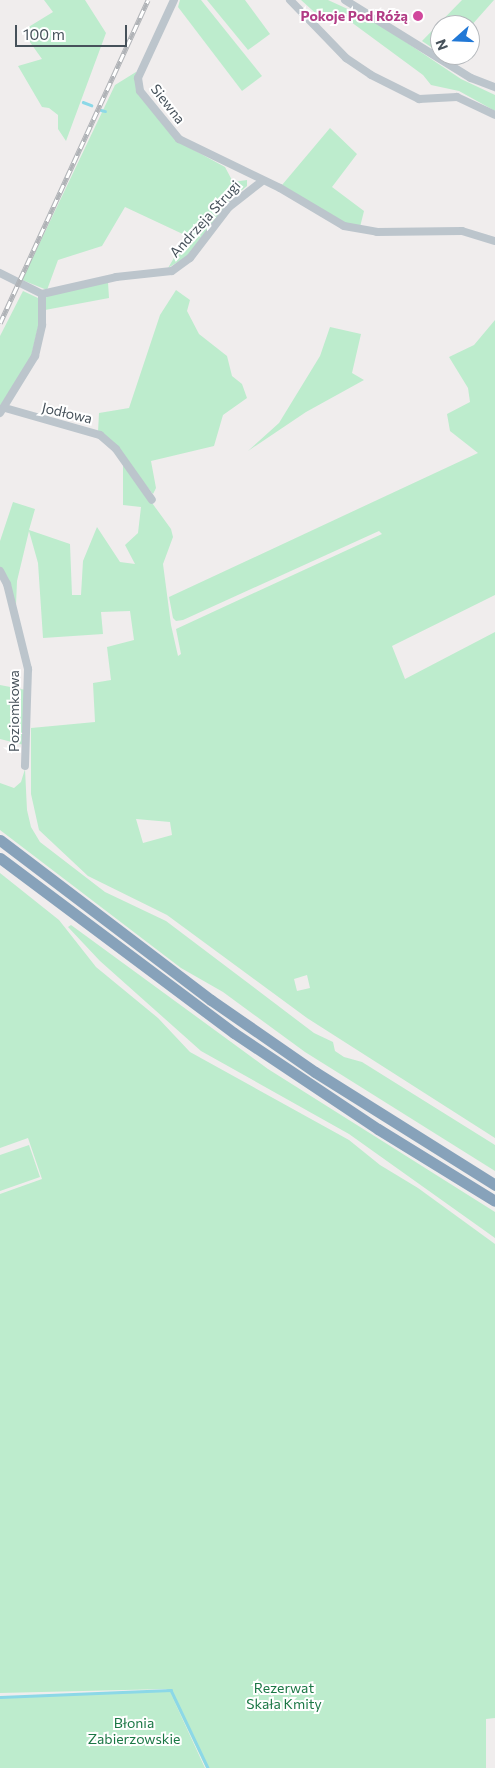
<!DOCTYPE html>
<meta charset="utf-8">
<style>
body{margin:0}
#map{position:relative;width:495px;height:1768px;overflow:hidden;background:#f0eded;font-family:Commissioner,sans-serif}
div>[style]{position:absolute}
[style*='--x']{left:calc(var(--x)*1px);top:calc(var(--y)*1px);width:calc(var(--w)*1px);rotate:calc(var(--a)*1deg)}
.green>*{inset:0;background:#bdeccd}
.stream>*{height:2.5px;margin:-1.25px;padding:0 1.25px;transform-origin:1.25px;border-radius:1.25px;background:#8cd8e7}
.minor>*{height:8px;margin:-4px;padding:0 4px;transform-origin:4px;border-radius:4px;background:#bcc5cc}
.highway>*{height:11px;margin:-5.5px;padding:0 5.5px;transform-origin:5.5px;border-radius:5.5px;background:#87a2ba}
.rail>*{height:4.5px;margin-top:-2.25px;transform-origin:0;background:repeating-linear-gradient(90deg,#fff 0 8px,#b0b3b7 0 16px);box-sizing:border-box;border-block:1px solid #b0b3b7}
.dots>*{width:14px;height:14px;translate:-50% -50%;box-sizing:border-box;border:2px solid #fff;border-radius:50%}
span{translate:-50% -50%;white-space:nowrap;text-align:center;line-height:1.15;-webkit-text-stroke:4px #fff;paint-order:stroke}
.hotel-label{font-size:14px;color:#b23c85;font-weight:700}
.right{translate:-100% -50%;text-align:right}
.street-label{font-size:14px;color:#46515a}
.park-label{font-size:14px;color:#1b7745}
.north{position:absolute;left:430px;top:15px;width:50px;height:50px;box-sizing:border-box;background:#fff;border:1px solid #b5b9bd;border-radius:50%;rotate:250deg;font-size:14px;font-weight:700;line-height:20px;text-align:center;color:#46515a}
.north::after{content:'';display:block;margin:auto;width:18px;height:22px;background:#2178d6;clip-path:polygon(50% 0,100% 100%,50% 72%,0 100%)}
.scale{position:absolute;left:15px;top:25px;width:112px;height:22px;box-sizing:border-box;border:2px solid #46515a;border-top:0;padding-left:6px;font-size:15px;line-height:18px;white-space:nowrap;color:#46515a;-webkit-text-stroke:4px #fff;paint-order:stroke}
</style>
<div id="map">
<div class="green">
<i style="clip-path:polygon(44px 0,85px 0,106px 33px,66px 141px,58px 129px,58px 115px,49px 108px,42px 107px,18px 66px,42px 59px,22px 31px,53px 12px)"></i>
<i style="clip-path:polygon(180px 0,201px 0,262px 76px,242px 91px,178px 7px)"></i>
<i style="clip-path:polygon(207px 0,245px 0,270px 34px,248px 50px)"></i>
<i style="clip-path:polygon(301px 0,328px 0,376px 22px,461px 79px,495px 95px,495px 111px,459px 91px,431px 85px,423px 75px,347px 19px,322px 19px)"></i>
<i style="clip-path:polygon(462px 0,494px 0,470px 27px,440px 25px,440px 53px,422px 41px)"></i>
<i style="clip-path:polygon(136px 72px,137px 90px,179px 142px,225px 167px,233px 182px,247px 180px,247px 186px,230px 200px,186px 257px,168px 268px,187px 236px,125px 207px,102px 246px,58px 260px,47px 290px,22px 280px,115px 85px)"></i>
<i style="clip-path:polygon(330px 128px,357px 154px,332px 187px,364px 211px,360px 227px,342px 222px,282px 185px)"></i>
<i style="clip-path:polygon(108px 282px,109px 298px,45px 310px,45px 299px,48px 295px)"></i>
<i style="clip-path:polygon(176px 290px,190px 300px,187px 311px,199px 334px,227px 356px,232px 376px,242px 384px,247px 398px,223px 415px,214px 446px,151px 461px,156px 488px,153px 494px,117px 449px,98px 432px,99px 413px,129px 408px,160px 315px)"></i>
<i style="clip-path:polygon(23px 291px,38px 298px,39px 323px,31px 357px,0 406px,0 336px)"></i>
<i style="clip-path:polygon(evenodd,495px 320px,495px 595px,392px 646px,405px 679px,495px 632px,495px 1138px,307px 1018px,167px 915px,88px 876px,39px 830px,31px 794px,31px 728px,95px 722px,93px 683px,111px 680px,107px 647px,134px 640px,130px 611px,101px 612px,103px 634px,43px 638px,38px 563px,29px 531px,17px 581px,16px 605px,7px 576px,0 568px,0 541px,13px 502px,35px 509px,29px 530px,70px 544px,72px 595px,81px 595px,83px 561px,97px 527px,120px 562px,135px 564px,125px 545px,138px 533px,141px 507px,123px 505px,123px 463px,171px 529px,173px 537px,163px 564px,171px 625px,178px 656px,181px 654px,176px 629px,382px 534px,379px 531px,183px 620px,176px 621px,173px 618px,169px 597px,478px 453px,450px 431px,447px 414px,470px 402px,468px 388px,449px 357px,474px 345px,495px 320px,136px 819px,170px 822px,172px 835px,143px 843px,136px 819px,495px 320px,307px 975px,310px 988px,297px 991px,294px 979px,307px 975px)"></i>
<i style="clip-path:polygon(330px 327px,361px 334px,352px 373px,364px 380px,306px 412px,248px 451px,279px 423px,320px 356px)"></i>
<i style="clip-path:polygon(0 685px,26px 690px,24px 745px,0 739px)"></i>
<i style="clip-path:polygon(25px 769px,27px 810px,31px 827px,40px 842px,105px 892px,166px 921px,314px 1033px,333px 1042px,335px 1051px,344px 1057px,362px 1062px,495px 1145px,495px 1171px,305px 1052px,223px 992px,181px 968px,0 830px,0 783px,14px 788px,21px 782px)"></i>
<i style="clip-path:polygon(0 873px,59px 920px,96px 967px,158px 1018px,190px 1052px,349px 1140px,380px 1165px,418px 1188px,495px 1244px,495px 1718px,486px 1719px,486px 1768px,206px 1768px,170px 1692px,205px 1768px,0 1768px,0 1698px,169px 1691px,166px 1689px,0 1693px,0 1194px,42px 1179px,28px 1138px,0 1148px)"></i>
<i style="clip-path:polygon(71px 925px,268px 1069px,495px 1212px,495px 1238px,349px 1134px,201px 1051px,100px 961px,68px 927px)"></i>
<i style="clip-path:polygon(29px 1145px,40px 1177px,0 1191px,0 1155px)"></i>
</div>
<div class="stream">
<i style="--x:83;--y:102;--w:9;--a:21"></i>
<i style="--x:101;--y:110;--w:4;--a:14"></i>
<i style="--x:0;--y:1697;--w:171;--a:-2.3"></i>
<i style="--x:171;--y:1690;--w:86;--a:64.6"></i>
</div>
<div class="minor">
<i style="--x:174;--y:0;--w:86;--a:114.8"></i>
<i style="--x:138;--y:78;--w:13;--a:81"></i>
<i style="--x:140;--y:91;--w:62;--a:50.9"></i>
<i style="--x:179;--y:139;--w:112;--a:25.9"></i>
<i style="--x:280;--y:188;--w:74;--a:30.7"></i>
<i style="--x:344;--y:226;--w:34;--a:10"></i>
<i style="--x:377;--y:232;--w:85;--a:-0.7"></i>
<i style="--x:462;--y:231;--w:34;--a:17"></i>
<i style="--x:290;--y:0;--w:81;--a:46"></i>
<i style="--x:346;--y:58;--w:30;--a:34"></i>
<i style="--x:371;--y:75;--w:54;--a:26.6"></i>
<i style="--x:419;--y:99;--w:38;--a:-3"></i>
<i style="--x:457;--y:97;--w:42;--a:25.3"></i>
<i style="--x:345;--y:0;--w:148;--a:31.8"></i>
<i style="--x:471;--y:78;--w:26;--a:21"></i>
<i style="--x:0;--y:273;--w:47;--a:26.6"></i>
<i style="--x:42;--y:294;--w:76;--a:-12.9"></i>
<i style="--x:116;--y:277;--w:56;--a:-6.1"></i>
<i style="--x:172;--y:271;--w:22;--a:-36"></i>
<i style="--x:190;--y:258;--w:64;--a:-52.6"></i>
<i style="--x:229;--y:207;--w:41;--a:-38"></i>
<i style="--x:5;--y:408;--w:99;--a:15.9"></i>
<i style="--x:100;--y:435;--w:21;--a:41"></i>
<i style="--x:116;--y:449;--w:62;--a:54.8"></i>
<i style="--x:0;--y:413;--w:67;--a:-58.4"></i>
<i style="--x:35;--y:356;--w:32;--a:-77"></i>
<i style="--x:42;--y:325;--w:31;--a:-90"></i>
<i style="--x:0;--y:571;--w:15;--a:62"></i>
<i style="--x:7;--y:584;--w:88;--a:76.1"></i>
<i style="--x:28;--y:669;--w:97;--a:91.8"></i>
</div>
<div class="highway">
<i style="--x:0;--y:840;--w:265;--a:37.2"></i>
<i style="--x:211;--y:1000;--w:126;--a:34.7"></i>
<i style="--x:315;--y:1072;--w:213;--a:32.1"></i>
<i style="--x:0;--y:858;--w:292;--a:36.8"></i>
<i style="--x:234;--y:1033;--w:173;--a:33.7"></i>
<i style="--x:378;--y:1129;--w:137;--a:31.6"></i>
</div>
<div class="rail">
<i style="--x:0;--y:323;--w:355;--a:-65.4"></i>
</div>
<div class="dots">
<i style="left:418px;top:16px;background:#d1479c"></i>
</div>
<div class="hotel-label">
<span class="right" style="left:408px;top:16px">Pokoje Pod Różą</span>
</div>
<div class="street-label">
<span style="left:168px;top:104px;rotate:52deg">Siewna</span>
<span style="left:205px;top:219px;rotate:-48deg">Andrzeja Strugi</span>
<span style="left:67px;top:413px;rotate:13deg">Jodłowa</span>
<span style="left:14px;top:711px;rotate:-90deg">Poziomkowa</span>
</div>
<div class="park-label">
<span style="left:284px;top:1696px">Rezerwat<br>Skała Kmity</span>
<span style="left:134px;top:1731px">Błonia<br>Zabierzowskie</span>
</div>
<div class="north">N</div>
<div class="scale">100 m</div>
</div>
